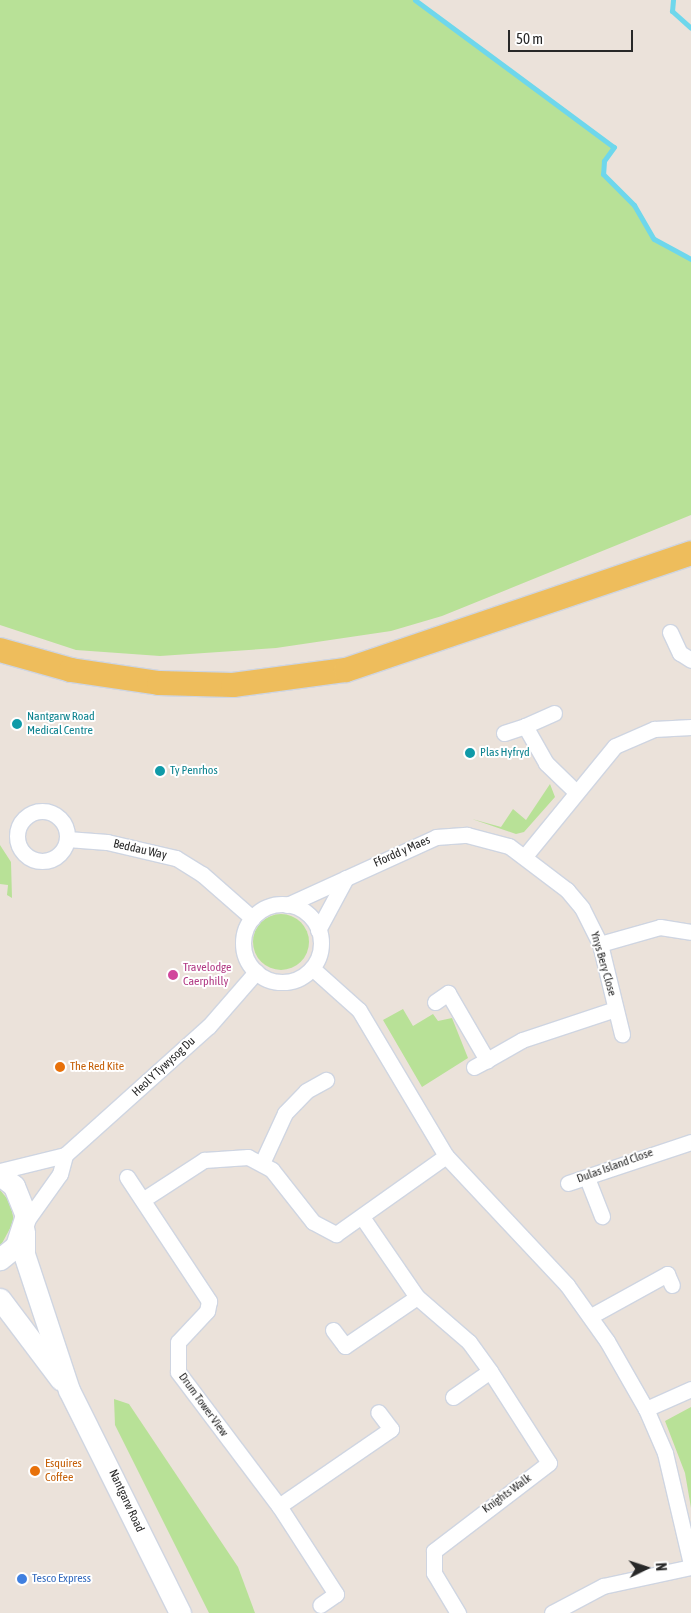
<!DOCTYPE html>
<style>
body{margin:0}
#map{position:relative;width:691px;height:1613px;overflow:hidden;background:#ebe2da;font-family:"Asap Condensed",sans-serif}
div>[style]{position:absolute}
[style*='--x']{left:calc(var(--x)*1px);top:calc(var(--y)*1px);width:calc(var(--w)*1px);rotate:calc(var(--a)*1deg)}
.green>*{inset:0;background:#b8e197}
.round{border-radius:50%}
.stream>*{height:5px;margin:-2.5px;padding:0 2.5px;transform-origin:2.5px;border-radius:2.5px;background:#6ed7ec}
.roads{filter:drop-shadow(1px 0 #cfd5e1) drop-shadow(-1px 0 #cfd5e1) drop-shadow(0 1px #cfd5e1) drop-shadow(0 -1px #cfd5e1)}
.minor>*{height:15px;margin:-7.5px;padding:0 7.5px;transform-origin:7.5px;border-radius:7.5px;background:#fff}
.minor>.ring{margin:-7.5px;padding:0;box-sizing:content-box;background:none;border:15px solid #fff;border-radius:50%}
.secondary>*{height:21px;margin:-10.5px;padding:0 10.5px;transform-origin:10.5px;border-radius:10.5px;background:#fff}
.primary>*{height:24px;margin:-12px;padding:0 12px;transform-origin:12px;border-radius:12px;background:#eebd5c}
.dots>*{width:14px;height:14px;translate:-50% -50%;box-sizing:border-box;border:2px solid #fff;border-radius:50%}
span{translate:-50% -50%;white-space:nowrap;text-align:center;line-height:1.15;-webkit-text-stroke:4px #fff;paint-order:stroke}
.culture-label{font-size:12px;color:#0d838f}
.left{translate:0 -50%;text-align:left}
.street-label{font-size:12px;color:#282828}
.hotel-label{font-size:12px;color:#b23c85}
.food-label{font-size:12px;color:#c56008}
.shop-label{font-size:12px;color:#366cbe}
.north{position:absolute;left:621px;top:1543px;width:50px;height:50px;-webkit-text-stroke:4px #fff;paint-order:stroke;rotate:86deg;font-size:14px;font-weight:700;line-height:20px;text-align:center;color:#282828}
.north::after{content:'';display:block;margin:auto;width:18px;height:22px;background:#282828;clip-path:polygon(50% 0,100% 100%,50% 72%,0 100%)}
.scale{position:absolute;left:508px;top:30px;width:125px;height:22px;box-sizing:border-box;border:2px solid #282828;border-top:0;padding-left:6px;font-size:15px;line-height:18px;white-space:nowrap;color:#282828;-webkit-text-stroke:4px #fff;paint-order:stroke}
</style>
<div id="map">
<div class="green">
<i style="clip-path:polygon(0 0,415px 0,614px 147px,604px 161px,603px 174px,634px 205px,654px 239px,691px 259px,691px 515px,442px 616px,391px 631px,276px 648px,160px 656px,76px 650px,0 625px)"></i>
<i style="clip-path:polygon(550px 784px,555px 797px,524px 832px,516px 834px,472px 819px,501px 827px,513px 809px,526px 820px)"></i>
<i style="clip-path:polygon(0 845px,11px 862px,12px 898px,7px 895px,8px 885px,0 884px)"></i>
<i class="round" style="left:253px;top:914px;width:56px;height:56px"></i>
<i style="clip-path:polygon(403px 1009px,413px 1026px,433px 1014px,438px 1021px,452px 1018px,468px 1058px,422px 1087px,383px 1020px)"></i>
<i style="clip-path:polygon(0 1190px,10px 1202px,14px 1221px,0 1247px)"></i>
<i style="clip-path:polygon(114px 1399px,129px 1404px,238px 1567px,255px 1613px,209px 1613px,115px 1425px)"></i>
<i style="clip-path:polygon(691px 1407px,691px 1508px,685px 1473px,665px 1421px)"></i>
</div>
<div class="stream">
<i style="--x:415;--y:0;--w:247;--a:36.5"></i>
<i style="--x:614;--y:147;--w:17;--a:126"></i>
<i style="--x:604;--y:161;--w:13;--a:94"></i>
<i style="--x:603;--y:174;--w:44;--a:45"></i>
<i style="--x:634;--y:205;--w:39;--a:60"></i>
<i style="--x:654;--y:239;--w:42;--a:28.4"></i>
<i style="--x:673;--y:0;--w:11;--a:95"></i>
<i style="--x:672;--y:11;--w:25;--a:42"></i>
</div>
<div class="roads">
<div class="minor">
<i style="--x:670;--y:632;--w:23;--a:65"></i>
<i style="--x:680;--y:653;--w:13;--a:32"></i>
<i style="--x:554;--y:713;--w:32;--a:156"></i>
<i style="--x:525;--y:726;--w:43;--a:60.4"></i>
<i style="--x:546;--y:763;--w:40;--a:44"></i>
<i style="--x:504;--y:733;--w:22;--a:-18"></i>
<i class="ring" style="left:17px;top:811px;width:35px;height:35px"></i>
<i style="--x:67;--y:839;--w:40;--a:4.3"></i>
<i style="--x:107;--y:842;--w:71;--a:13.1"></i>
<i style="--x:176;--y:858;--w:31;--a:32"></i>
<i style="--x:202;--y:874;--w:67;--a:41.3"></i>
<i style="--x:525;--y:856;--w:142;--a:-50.7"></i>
<i style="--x:615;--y:746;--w:43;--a:-23.6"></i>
<i style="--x:654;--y:729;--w:37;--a:-3"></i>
<i class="ring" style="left:243px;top:904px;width:63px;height:63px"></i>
<i style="--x:287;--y:905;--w:164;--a:-24.5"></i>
<i style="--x:436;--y:837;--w:31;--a:-4"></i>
<i style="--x:467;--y:835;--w:43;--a:14.7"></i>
<i style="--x:509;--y:846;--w:73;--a:37.2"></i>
<i style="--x:567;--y:890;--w:23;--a:50"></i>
<i style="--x:582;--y:908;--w:40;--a:63.4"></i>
<i style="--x:600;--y:944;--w:93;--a:76.3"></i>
<i style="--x:318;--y:930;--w:59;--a:-61.7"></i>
<i style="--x:600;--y:944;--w:62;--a:-15.8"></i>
<i style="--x:660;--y:927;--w:31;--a:9"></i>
<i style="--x:312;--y:968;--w:63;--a:41.8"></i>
<i style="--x:359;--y:1010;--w:170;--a:59.2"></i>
<i style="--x:446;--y:1156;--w:177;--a:46.8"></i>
<i style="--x:567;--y:1285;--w:69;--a:54.5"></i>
<i style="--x:607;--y:1341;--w:78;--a:60.2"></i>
<i style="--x:646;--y:1409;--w:48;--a:66.6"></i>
<i style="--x:665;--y:1453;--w:114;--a:76.8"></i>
<i style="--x:435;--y:1002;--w:16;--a:-35"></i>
<i style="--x:448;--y:993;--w:78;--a:59.8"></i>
<i style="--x:487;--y:1060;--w:40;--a:-29.7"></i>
<i style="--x:522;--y:1040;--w:98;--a:-18.4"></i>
<i style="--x:474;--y:1067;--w:15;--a:-28"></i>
<i style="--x:262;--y:1163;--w:55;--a:-65.3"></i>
<i style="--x:285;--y:1113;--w:30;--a:-46"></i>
<i style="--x:306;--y:1091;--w:23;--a:-29"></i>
<i style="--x:0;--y:1171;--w:67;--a:-13.8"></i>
<i style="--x:65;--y:1155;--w:193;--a:-41.9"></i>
<i style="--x:209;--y:1026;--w:72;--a:-49"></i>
<i style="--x:127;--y:1177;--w:149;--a:56.5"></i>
<i style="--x:209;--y:1301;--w:10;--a:101"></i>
<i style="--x:207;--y:1311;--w:42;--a:133.1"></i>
<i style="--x:178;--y:1342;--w:30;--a:90"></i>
<i style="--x:178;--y:1372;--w:168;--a:53"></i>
<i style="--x:279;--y:1506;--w:105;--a:57.1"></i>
<i style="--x:336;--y:1594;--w:19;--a:145"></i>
<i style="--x:587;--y:1178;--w:41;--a:68.5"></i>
<i style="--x:568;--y:1183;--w:130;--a:-18.4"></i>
<i style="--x:144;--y:1199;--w:72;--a:-33"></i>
<i style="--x:204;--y:1160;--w:44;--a:-3.9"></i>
<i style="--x:248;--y:1157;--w:27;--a:28"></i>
<i style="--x:272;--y:1170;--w:66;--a:51.7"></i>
<i style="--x:313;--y:1222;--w:26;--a:28"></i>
<i style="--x:336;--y:1234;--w:135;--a:-35.3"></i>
<i style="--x:362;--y:1217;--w:97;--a:55.5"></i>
<i style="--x:417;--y:1297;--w:69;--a:40.9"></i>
<i style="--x:469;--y:1342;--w:36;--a:54"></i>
<i style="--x:25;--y:1223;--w:60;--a:-54.5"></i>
<i style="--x:60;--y:1174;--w:20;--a:-75"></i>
<i style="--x:591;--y:1316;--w:87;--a:-28.9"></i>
<i style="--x:667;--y:1274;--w:12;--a:66"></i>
<i style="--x:333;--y:1330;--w:20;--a:53"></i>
<i style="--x:345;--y:1346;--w:87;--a:-34.2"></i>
<i style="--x:453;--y:1397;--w:45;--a:-35.1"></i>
<i style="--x:490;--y:1371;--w:109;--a:57.3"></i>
<i style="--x:549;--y:1463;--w:145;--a:142.6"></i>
<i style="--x:434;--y:1551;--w:22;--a:90"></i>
<i style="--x:434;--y:1573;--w:47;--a:59"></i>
<i style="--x:646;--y:1409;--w:49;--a:-24"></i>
<i style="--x:279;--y:1506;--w:136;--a:-34.5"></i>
<i style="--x:391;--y:1429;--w:21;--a:-127"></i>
<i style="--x:552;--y:1613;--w:58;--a:-27.9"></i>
<i style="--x:603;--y:1586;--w:90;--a:-12.2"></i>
</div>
<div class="secondary">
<i style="--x:0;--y:1175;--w:18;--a:38"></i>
<i style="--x:14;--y:1186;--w:31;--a:68"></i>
<i style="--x:26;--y:1215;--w:33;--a:108"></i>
<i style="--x:16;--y:1246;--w:21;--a:141"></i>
<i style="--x:24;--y:1231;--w:23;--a:90"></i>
<i style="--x:24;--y:1254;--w:143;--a:71.7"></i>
<i style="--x:69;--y:1390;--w:249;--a:63.5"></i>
<i style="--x:0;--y:1299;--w:101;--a:53"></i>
</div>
<div class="primary">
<i style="--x:0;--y:650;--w:74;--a:15.7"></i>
<i style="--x:71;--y:670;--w:89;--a:8.4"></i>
<i style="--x:159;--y:683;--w:74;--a:1.5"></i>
<i style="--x:233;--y:685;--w:114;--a:-7.6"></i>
<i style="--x:346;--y:670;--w:364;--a:-18.7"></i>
</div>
</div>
<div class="dots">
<i style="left:17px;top:724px;background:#0f9aa8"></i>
<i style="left:470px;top:753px;background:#0f9aa8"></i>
<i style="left:160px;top:771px;background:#0f9aa8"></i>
<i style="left:173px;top:975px;background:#d1479c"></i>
<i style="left:60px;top:1067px;background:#e8710a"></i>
<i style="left:35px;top:1471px;background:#e8710a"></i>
<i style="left:22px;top:1579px;background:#3f7fe0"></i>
</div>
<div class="culture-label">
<span class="left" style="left:27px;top:724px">Nantgarw Road<br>Medical Centre</span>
<span class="left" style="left:480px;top:753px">Plas Hyfryd</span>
<span class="left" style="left:170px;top:771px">Ty Penrhos</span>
</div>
<div class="street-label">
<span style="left:140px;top:850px;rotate:13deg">Beddau Way</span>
<span style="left:402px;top:852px;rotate:-24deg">Ffordd y Maes</span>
<span style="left:603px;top:964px;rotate:74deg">Ynys Bery Close</span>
<span style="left:164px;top:1067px;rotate:-43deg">Heol Y Tywysog Du</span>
<span style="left:615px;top:1166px;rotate:-20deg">Dulas Island Close</span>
<span style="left:203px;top:1405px;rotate:54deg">Drum Tower View</span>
<span style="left:507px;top:1494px;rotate:-36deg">Knights Walk</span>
<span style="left:126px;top:1501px;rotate:65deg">Nantgarw Road</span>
</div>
<div class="hotel-label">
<span class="left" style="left:183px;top:975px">Travelodge<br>Caerphilly</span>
</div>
<div class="food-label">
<span class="left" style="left:70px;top:1067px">The Red Kite</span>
<span class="left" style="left:45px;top:1471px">Esquires<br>Coffee</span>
</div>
<div class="shop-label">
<span class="left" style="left:32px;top:1579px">Tesco Express</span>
</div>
<div class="north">N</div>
<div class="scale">50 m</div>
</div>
